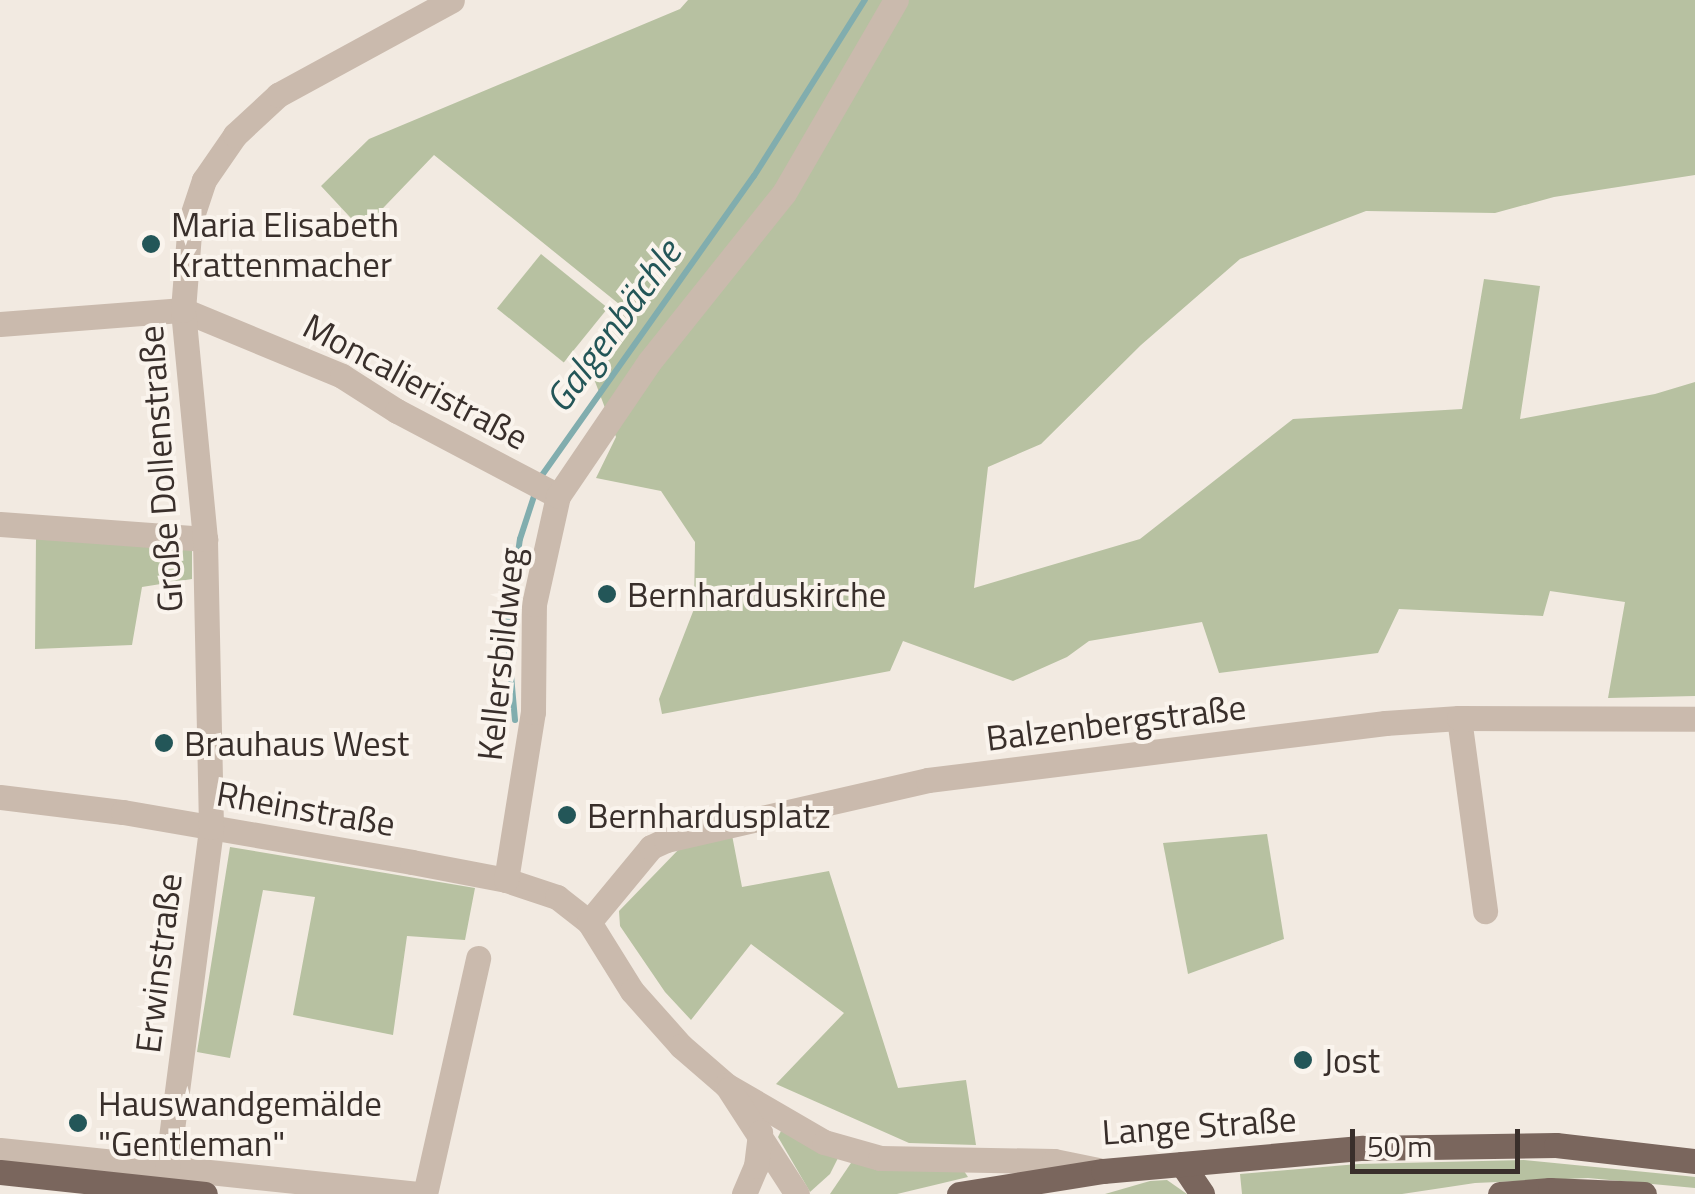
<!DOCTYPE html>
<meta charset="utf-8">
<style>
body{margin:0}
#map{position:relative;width:1695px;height:1194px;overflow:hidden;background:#f2eae1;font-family:"Titillium Web",sans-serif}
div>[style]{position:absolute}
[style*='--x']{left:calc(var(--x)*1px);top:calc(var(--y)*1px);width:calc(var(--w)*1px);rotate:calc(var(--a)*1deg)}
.green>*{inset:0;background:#b7c1a1;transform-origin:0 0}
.stream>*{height:6px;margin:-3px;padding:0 3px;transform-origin:3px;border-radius:3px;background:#81adae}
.minor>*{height:25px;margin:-12.5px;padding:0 12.5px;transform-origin:12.5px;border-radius:12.5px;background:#cabaad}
.major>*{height:25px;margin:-12.5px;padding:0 12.5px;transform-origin:12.5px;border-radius:12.5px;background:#7a665d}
.dots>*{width:28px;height:28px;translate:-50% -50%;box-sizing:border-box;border:5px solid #faf4ed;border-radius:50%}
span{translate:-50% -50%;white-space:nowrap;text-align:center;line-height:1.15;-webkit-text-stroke:8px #faf4ed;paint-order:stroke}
.poi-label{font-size:35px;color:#392f2b}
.left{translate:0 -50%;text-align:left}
.street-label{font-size:35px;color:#392f2b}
.water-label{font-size:38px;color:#235658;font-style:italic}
.scale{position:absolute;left:1350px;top:1129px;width:170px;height:45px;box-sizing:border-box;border:5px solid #392f2b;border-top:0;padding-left:12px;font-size:30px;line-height:35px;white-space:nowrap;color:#392f2b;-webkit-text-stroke:8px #faf4ed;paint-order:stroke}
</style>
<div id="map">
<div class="green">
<i style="clip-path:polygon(688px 0,1695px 0,1695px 175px,1554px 197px,1495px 213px,1366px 211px,1240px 259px,1141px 345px,1041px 444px,988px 467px,974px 588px,1140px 539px,1293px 419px,1462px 409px,1484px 279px,1540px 286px,1520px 419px,1655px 394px,1695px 382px,1695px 696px,1608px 698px,1625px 602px,1550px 591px,1543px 616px,1399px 609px,1378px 653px,1219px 673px,1202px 622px,1089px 641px,1067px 657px,1013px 681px,903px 641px,890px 671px,662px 714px,659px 699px,694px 609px,695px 542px,661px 491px,596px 478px,616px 437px,588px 363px,624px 308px,434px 155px,362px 230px,321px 186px,369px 139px,680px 9px)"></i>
<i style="left:541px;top:254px;width:86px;height:70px;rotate:39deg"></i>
<i style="clip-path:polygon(36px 537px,192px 546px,192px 579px,142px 587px,132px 645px,35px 649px)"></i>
<i style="clip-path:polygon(1267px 834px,1284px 939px,1188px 974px,1163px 843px)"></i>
<i style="clip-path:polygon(732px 835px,742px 887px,829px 871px,898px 1088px,966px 1080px,976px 1145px,909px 1143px,776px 1084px,844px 1013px,751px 944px,691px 1020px,665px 992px,620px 926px,619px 911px,681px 847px)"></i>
<i style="clip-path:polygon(230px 847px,475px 888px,465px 940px,407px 936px,393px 1035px,293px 1015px,315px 897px,263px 890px,230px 1058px,197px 1052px)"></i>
<i style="clip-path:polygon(782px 1129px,839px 1156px,830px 1174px,810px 1192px,778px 1137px)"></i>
<i style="clip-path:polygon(853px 1160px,964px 1171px,968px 1177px,897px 1194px,830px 1194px)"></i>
<i style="clip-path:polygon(1524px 1160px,1686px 1176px,1695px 1177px,1695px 1188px,1588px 1178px,1475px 1183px,1402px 1194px,1242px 1194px,1240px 1174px,1358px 1164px)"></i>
<i style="clip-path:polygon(1167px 1180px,1187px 1194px,1105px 1194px,1150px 1181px)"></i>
</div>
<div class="stream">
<i style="--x:540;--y:478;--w:370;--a:-54.7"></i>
<i style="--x:754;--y:176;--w:208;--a:-57.8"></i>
<i style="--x:515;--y:720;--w:90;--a:-95.1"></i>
<i style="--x:507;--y:630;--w:92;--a:-81.9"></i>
<i style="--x:520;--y:539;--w:52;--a:-71.9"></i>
</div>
<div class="minor">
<i style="--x:0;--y:324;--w:184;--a:-4.4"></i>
<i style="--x:183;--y:310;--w:172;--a:22.5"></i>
<i style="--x:342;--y:376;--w:65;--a:32.5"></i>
<i style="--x:397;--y:411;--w:182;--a:27.8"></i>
<i style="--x:0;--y:524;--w:206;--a:4.2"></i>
<i style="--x:1459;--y:718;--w:195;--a:82.3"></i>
<i style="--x:0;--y:797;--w:124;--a:7"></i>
<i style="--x:123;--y:812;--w:293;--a:9.8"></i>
<i style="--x:412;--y:862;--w:96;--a:10.8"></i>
<i style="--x:506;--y:880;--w:54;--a:18.4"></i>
<i style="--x:557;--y:897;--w:41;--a:38"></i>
<i style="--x:589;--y:922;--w:81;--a:58.1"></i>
<i style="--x:632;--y:991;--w:74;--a:48.3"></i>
<i style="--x:681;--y:1046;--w:60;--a:40.9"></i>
<i style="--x:726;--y:1085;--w:113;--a:30.2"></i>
<i style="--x:824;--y:1142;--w:58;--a:15.9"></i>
<i style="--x:880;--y:1158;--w:174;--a:1"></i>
<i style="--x:1054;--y:1161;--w:45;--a:11.6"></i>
<i style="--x:506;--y:880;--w:170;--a:-80.9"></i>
<i style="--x:533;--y:712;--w:108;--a:-89.5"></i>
<i style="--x:534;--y:604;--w:111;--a:-77.5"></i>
<i style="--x:558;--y:496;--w:162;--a:-55.8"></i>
<i style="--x:649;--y:362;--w:216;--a:-51.4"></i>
<i style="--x:784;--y:193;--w:223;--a:-59.9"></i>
<i style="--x:589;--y:922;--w:97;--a:-50.4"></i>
<i style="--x:651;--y:847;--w:17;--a:-25"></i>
<i style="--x:666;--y:840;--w:269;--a:-12.9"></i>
<i style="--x:928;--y:780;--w:461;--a:-7.1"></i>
<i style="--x:1385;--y:723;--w:74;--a:-3.9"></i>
<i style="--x:1459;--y:718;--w:236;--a:0.2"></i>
<i style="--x:729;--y:1089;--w:125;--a:57.1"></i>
<i style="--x:0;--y:1150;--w:418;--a:6"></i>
<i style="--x:167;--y:1168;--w:344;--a:-82.6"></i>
<i style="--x:211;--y:827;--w:288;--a:-91.2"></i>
<i style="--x:205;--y:539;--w:230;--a:-95.5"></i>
<i style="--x:183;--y:310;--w:88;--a:-85.5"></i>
<i style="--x:190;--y:222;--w:44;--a:-71.6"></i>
<i style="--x:204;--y:180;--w:55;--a:-55.4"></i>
<i style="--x:235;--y:135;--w:59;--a:-42.9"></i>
<i style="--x:278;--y:95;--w:198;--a:-28.6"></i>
<i style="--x:425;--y:1194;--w:242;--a:-77.3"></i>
<i style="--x:744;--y:1194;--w:30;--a:-67"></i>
<i style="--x:756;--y:1166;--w:34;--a:-83"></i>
</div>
<div class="major">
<i style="--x:1182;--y:1164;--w:36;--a:56"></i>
<i style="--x:0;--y:1172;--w:206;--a:6.1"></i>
<i style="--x:959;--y:1194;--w:146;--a:-9.1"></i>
<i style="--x:1103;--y:1171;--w:261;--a:-5.1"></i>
<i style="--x:1363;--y:1148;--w:193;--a:-0.9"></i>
<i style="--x:1556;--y:1145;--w:140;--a:6.6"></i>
<i style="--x:1500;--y:1194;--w:50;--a:-4.6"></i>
<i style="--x:1550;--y:1190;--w:94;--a:2.4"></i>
</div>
<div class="dots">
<i style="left:151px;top:244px;background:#235658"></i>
<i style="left:607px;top:594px;background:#235658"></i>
<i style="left:164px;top:743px;background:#235658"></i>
<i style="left:567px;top:815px;background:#235658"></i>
<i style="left:1303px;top:1060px;background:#235658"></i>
<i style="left:78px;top:1123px;background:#235658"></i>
</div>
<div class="poi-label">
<span class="left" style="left:171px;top:244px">Maria Elisabeth<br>Krattenmacher</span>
<span class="left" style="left:627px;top:594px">Bernharduskirche</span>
<span class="left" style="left:184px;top:743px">Brauhaus West</span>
<span class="left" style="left:587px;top:815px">Bernhardusplatz</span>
<span class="left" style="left:1323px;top:1060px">Jost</span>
<span class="left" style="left:98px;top:1123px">Hauswandgemälde<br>"Gentleman"</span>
</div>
<div class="street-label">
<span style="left:416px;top:381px;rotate:28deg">Moncalieristraße</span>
<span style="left:160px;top:469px;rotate:-94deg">Große Dollenstraße</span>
<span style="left:500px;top:654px;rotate:-84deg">Kellersbildweg</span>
<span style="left:1116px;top:722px;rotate:-7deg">Balzenbergstraße</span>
<span style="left:306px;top:808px;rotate:10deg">Rheinstraße</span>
<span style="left:158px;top:963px;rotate:-83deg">Erwinstraße</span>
<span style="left:1199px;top:1125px;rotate:-4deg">Lange Straße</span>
</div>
<div class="water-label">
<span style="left:613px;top:326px;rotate:-54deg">Galgenbächle</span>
</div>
<div class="scale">50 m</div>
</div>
